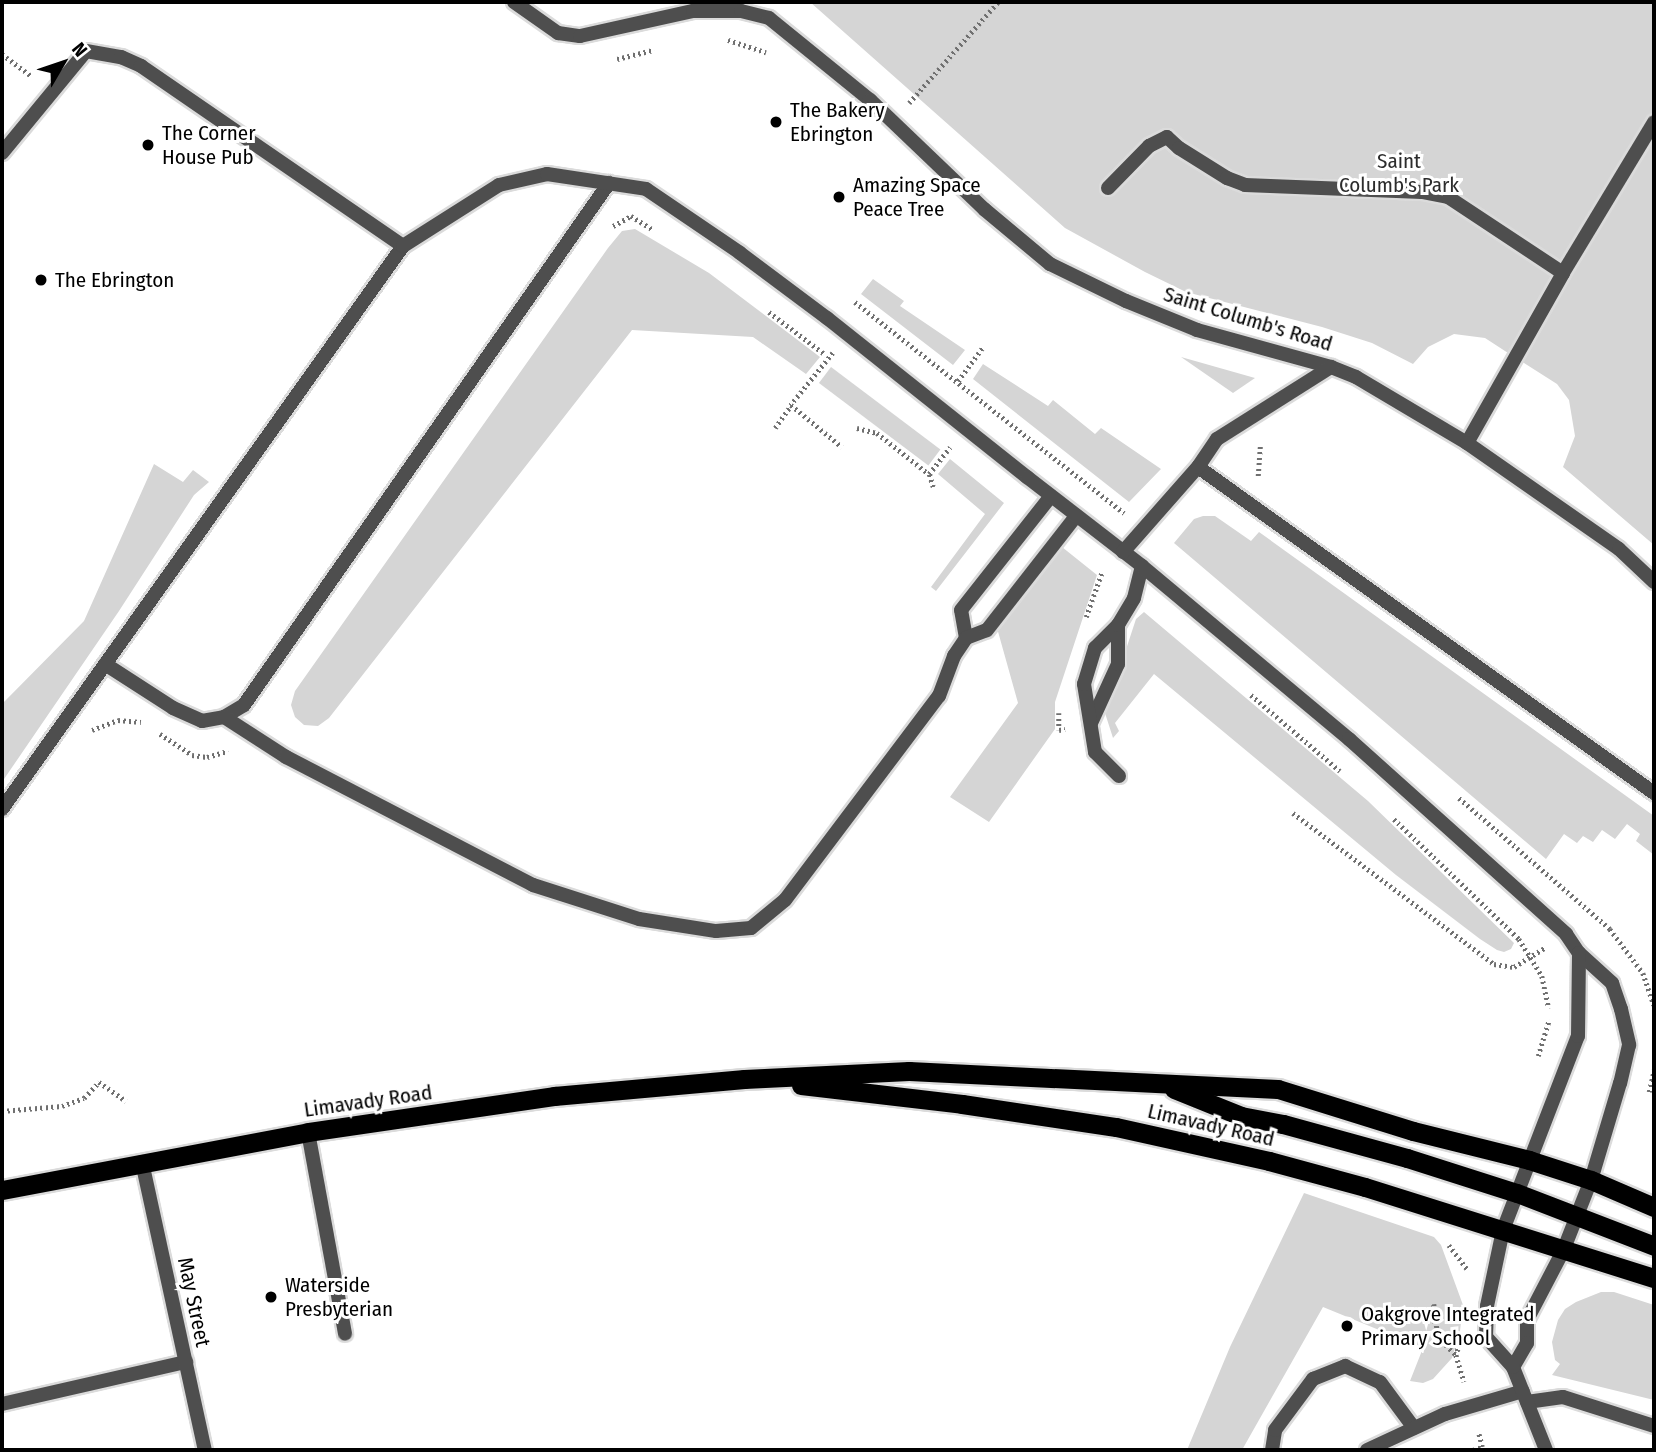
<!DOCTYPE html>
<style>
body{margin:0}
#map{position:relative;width:1656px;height:1452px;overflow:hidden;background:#fff;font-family:"Fira Sans Condensed",sans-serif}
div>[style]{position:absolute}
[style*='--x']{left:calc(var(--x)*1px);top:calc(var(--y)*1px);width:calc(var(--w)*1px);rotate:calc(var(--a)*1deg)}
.green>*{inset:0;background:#d5d5d5;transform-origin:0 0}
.path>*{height:4.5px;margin-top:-2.25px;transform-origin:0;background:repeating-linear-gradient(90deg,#707070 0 2px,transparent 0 5.5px)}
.roads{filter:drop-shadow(2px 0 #dbdbdb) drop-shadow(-2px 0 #dbdbdb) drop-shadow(0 2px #dbdbdb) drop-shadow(0 -2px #dbdbdb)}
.service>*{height:14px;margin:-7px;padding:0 7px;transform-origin:7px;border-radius:7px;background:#4e4e4e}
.pedestrian>*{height:14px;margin:-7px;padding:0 7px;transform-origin:7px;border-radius:7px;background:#4e4e4e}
.minor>*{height:14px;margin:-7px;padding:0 7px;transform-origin:7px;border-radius:7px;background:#4e4e4e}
.trunk>*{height:19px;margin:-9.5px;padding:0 9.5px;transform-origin:9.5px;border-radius:9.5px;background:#000}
.dots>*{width:19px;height:19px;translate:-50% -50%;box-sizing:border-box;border:4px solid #fff;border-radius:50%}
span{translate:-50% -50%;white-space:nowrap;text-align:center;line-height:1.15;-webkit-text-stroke:6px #fff;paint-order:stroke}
.poi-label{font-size:21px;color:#000}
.left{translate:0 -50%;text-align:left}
.park-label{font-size:21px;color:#2c2c2c}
.street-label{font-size:21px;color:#000}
.frame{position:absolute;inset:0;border:4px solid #000;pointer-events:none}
.north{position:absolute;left:28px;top:28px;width:70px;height:70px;-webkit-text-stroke:5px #fff;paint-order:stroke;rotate:51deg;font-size:19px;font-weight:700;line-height:28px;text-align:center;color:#000}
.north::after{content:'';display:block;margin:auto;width:24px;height:32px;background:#000;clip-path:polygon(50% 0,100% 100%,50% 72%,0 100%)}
</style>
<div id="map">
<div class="green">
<i style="clip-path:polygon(810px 2px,1654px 2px,1654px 545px,1563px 467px,1575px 436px,1569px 400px,1557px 384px,1505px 351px,1485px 338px,1454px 334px,1428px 347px,1413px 364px,1372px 343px,1322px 327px,1186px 292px,1145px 272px,1065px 228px)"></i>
<i style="clip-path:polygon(635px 229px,709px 273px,820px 357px,806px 374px,753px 337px,632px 330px,329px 718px,318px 726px,304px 725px,295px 717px,291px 705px,295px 691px,608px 248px,622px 231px)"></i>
<i style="clip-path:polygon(873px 279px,904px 301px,900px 306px,965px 350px,953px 365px,861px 294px)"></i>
<i style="clip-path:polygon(1181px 357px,1255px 378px,1233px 393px)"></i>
<i style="clip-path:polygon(983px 364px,1048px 406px,1053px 400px,1095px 434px,1101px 428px,1161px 469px,1129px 502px,973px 379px)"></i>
<i style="left:831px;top:367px;width:137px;height:20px;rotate:37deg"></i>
<i style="clip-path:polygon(950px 459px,1004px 503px,936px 591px,931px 587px,985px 514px,938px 474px)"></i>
<i style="clip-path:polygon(154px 464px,183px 482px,193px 470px,209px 482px,194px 495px,119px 611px,2px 782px,2px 704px,84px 621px)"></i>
<i style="clip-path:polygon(1203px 516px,1215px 516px,1251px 541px,1259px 532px,1654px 816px,1654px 855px,1636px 841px,1640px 834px,1627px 824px,1615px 839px,1602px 830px,1593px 842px,1583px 836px,1577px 843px,1564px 834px,1546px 859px,1174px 543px,1194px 519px)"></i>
<i style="clip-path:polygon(1062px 547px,1097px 575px,1055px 702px,1055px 729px,989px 822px,950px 797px,1018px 703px,997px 628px)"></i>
<i style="clip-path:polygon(1144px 612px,1368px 801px,1514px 943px,1511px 949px,1504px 952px,1497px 950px,1480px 939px,1396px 875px,1154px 674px,1115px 723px,1119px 731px,1113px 738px,1105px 713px,1136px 619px)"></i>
<i style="clip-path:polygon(1304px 1193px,1434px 1237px,1441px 1245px,1463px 1305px,1460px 1331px,1452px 1358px,1433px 1379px,1423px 1383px,1410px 1381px,1423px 1348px,1323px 1307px,1242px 1450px,1187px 1450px,1230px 1347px)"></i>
<i style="clip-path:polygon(1601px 1292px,1614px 1292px,1654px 1305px,1654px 1400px,1552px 1375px,1560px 1364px,1555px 1360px,1552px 1342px,1558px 1320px,1565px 1309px,1576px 1302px)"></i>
</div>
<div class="path">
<i style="--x:728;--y:40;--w:40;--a:18"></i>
<i style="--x:2;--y:54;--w:36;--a:37"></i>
<i style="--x:617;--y:59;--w:38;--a:-14"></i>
<i style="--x:909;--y:103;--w:135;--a:-48.6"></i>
<i style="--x:613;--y:226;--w:21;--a:-29"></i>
<i style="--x:631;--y:216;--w:26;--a:32"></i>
<i style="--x:855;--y:302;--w:342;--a:38.1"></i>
<i style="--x:769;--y:312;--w:71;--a:37"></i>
<i style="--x:833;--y:353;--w:67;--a:128.9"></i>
<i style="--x:791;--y:405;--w:66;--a:39.5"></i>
<i style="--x:958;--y:381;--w:42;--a:-53.7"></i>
<i style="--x:775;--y:428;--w:28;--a:-55"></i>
<i style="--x:857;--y:428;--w:21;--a:14"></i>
<i style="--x:877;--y:433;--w:66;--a:38.3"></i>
<i style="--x:1258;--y:476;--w:32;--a:-86"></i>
<i style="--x:933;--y:487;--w:14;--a:-107"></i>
<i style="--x:929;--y:474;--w:34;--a:-52"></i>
<i style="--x:1086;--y:617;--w:48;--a:-70.4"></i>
<i style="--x:1251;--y:695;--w:117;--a:40.5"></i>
<i style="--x:1059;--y:713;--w:17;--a:90"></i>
<i style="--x:1059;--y:730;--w:6;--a:-9"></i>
<i style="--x:92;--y:730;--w:28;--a:-21"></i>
<i style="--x:118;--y:720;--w:23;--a:5"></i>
<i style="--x:160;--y:734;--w:38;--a:33"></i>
<i style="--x:192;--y:755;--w:15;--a:8"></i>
<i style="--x:207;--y:757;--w:22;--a:-16"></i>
<i style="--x:1459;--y:798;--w:200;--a:40.9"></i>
<i style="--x:1610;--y:929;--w:55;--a:53.1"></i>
<i style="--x:1643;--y:973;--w:34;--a:71"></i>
<i style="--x:1293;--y:813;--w:251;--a:36.9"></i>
<i style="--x:1494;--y:964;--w:20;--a:9"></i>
<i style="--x:1514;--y:967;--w:36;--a:-32"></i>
<i style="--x:1394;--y:819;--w:173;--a:43.8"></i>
<i style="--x:1519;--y:939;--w:44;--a:58.1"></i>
<i style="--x:1542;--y:976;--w:33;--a:78"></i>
<i style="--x:1538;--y:1056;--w:38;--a:-73"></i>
<i style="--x:1649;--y:1092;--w:23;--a:-77"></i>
<i style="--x:2;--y:1111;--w:60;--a:-4.8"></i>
<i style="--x:62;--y:1106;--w:23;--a:-20"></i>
<i style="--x:84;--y:1098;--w:22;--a:-47"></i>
<i style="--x:99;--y:1082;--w:33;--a:35"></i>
<i style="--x:1449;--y:1245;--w:30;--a:53"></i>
<i style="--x:1434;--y:1304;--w:33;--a:83"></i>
<i style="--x:1438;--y:1337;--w:25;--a:45"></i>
<i style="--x:1407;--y:1311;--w:29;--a:20"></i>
<i style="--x:1460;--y:1344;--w:12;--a:110"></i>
<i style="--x:1456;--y:1355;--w:28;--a:73"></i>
<i style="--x:1473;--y:1450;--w:9;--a:-18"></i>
<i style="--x:1482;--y:1447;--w:16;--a:-104"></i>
</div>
<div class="roads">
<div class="service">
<i style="--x:1108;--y:188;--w:59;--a:-45.7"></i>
<i style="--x:1149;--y:146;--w:20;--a:-27"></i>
<i style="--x:1167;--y:137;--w:16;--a:43"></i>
<i style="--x:1179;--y:148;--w:57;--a:32"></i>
<i style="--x:1227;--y:178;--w:19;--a:21"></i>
<i style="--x:1245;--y:185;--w:177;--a:2.3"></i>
<i style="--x:1422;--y:192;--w:26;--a:11"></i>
<i style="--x:1448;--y:197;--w:138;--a:33.5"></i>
<i style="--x:1467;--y:443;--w:195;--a:-60.5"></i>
<i style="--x:1563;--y:273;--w:176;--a:-58.9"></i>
<i style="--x:1198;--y:467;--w:561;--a:35.56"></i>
<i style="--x:966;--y:638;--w:28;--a:-100"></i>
<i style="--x:961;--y:610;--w:145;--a:-51.7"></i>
<i style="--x:105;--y:664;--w:81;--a:32.9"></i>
<i style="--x:173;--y:708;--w:32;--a:24"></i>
<i style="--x:202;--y:721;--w:22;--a:-10"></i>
<i style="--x:224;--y:717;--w:23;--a:-31"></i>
<i style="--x:244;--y:705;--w:637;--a:-55.04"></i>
<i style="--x:224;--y:717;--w:74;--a:32.8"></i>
<i style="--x:286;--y:757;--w:278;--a:27.4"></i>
<i style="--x:533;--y:885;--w:111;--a:17.8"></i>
<i style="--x:639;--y:919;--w:78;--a:8.9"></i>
<i style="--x:716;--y:931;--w:35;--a:-5"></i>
<i style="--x:751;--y:928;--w:44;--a:-39.5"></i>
<i style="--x:785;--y:900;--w:256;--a:-53"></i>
<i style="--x:939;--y:696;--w:43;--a:-69.4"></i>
<i style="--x:954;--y:656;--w:22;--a:-56"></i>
<i style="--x:966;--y:638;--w:22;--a:-21"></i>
<i style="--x:987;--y:630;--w:145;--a:-52"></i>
<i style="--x:1091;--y:723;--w:65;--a:-65.4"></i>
<i style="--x:1118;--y:664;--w:39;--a:-90"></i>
<i style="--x:1119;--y:776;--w:34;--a:-135"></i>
<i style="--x:1095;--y:752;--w:69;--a:-99.2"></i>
<i style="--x:1084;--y:684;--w:38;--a:-73"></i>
<i style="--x:1095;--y:648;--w:33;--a:-45"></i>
<i style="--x:1118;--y:625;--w:31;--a:-59"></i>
<i style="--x:1134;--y:598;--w:33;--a:-76"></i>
<i style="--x:2;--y:809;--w:691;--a:-54.54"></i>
<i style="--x:308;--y:1132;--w:205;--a:79.6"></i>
<i style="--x:1527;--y:1402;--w:36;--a:-8"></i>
<i style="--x:1563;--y:1397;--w:96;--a:17.7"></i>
<i style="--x:2;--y:1404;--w:189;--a:-12.9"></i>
<i style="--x:1272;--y:1450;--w:20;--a:-81"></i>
<i style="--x:1275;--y:1430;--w:64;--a:-53.3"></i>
<i style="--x:1313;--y:1379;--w:35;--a:-22"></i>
<i style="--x:1345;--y:1366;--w:38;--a:25"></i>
<i style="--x:1380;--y:1382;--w:57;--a:53.5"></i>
<i style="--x:1367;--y:1450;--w:86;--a:-24.8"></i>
<i style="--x:1445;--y:1414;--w:81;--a:-16.4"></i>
</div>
<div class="pedestrian">
<i style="--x:2;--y:153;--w:132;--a:-50.5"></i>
<i style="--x:86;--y:51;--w:36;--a:10"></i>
<i style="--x:121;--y:57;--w:22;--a:24"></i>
<i style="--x:141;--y:66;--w:318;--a:34.5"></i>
<i style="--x:403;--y:246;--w:114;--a:-32.4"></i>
<i style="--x:499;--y:185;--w:49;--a:-12.9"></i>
<i style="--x:547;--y:174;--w:100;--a:8.6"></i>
<i style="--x:646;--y:189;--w:114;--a:34.2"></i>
<i style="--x:740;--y:253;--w:109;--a:36.8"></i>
<i style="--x:827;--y:318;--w:256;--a:38.5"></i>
</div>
<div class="minor">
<i style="--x:514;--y:2;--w:54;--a:35.2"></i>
<i style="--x:558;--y:33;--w:22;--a:8"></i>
<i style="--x:580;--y:36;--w:116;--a:-12.5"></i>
<i style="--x:693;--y:11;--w:48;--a:0"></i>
<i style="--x:741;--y:11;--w:29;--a:14"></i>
<i style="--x:769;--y:18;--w:130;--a:39.1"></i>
<i style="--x:870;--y:100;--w:158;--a:43.7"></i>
<i style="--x:984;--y:209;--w:86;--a:39.8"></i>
<i style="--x:1050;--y:264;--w:85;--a:26"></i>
<i style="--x:1126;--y:301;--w:77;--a:22.2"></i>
<i style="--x:1197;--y:330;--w:139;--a:15.4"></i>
<i style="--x:1331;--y:367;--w:27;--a:22"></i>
<i style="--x:1356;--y:377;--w:129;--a:30.7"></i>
<i style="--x:1467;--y:443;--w:185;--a:34.9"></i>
<i style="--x:1619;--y:549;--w:48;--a:43.3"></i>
<i style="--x:1027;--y:477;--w:145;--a:37.7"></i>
<i style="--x:1142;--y:566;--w:270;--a:39.9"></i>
<i style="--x:1349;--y:739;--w:292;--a:41.9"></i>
<i style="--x:1566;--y:934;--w:23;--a:56"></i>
<i style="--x:1579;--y:953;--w:45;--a:42.3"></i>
<i style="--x:1612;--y:983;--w:28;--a:71"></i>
<i style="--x:1621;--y:1009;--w:37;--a:77"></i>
<i style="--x:1629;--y:1045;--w:39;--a:103"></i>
<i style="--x:1620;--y:1083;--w:101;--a:106.6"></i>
<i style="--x:1591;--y:1180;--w:76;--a:111.5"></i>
<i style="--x:1563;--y:1251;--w:78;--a:117.6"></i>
<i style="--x:1527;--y:1320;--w:23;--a:90"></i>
<i style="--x:1527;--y:1343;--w:28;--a:120"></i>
<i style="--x:1123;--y:552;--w:113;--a:-48.6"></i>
<i style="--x:1198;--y:467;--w:34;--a:-56"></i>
<i style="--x:1217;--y:439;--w:135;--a:-32.3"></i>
<i style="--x:142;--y:1162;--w:295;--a:77.7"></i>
<i style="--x:1546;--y:1450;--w:89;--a:-111.7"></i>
<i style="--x:1513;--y:1367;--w:40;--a:-132"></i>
<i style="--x:1486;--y:1337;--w:31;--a:-88"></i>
<i style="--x:1487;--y:1306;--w:78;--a:-78.1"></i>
<i style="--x:1503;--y:1230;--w:208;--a:-68.9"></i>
<i style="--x:1578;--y:1036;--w:83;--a:-89.3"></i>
</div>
<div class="trunk">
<i style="--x:801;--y:1085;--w:162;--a:6.7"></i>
<i style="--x:962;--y:1104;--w:156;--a:8.5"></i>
<i style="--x:1116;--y:1127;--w:157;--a:12.5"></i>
<i style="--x:1269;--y:1161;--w:99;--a:15.2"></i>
<i style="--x:1365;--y:1187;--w:303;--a:17.5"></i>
<i style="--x:1174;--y:1089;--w:72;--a:21.9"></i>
<i style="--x:1241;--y:1116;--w:43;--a:10.8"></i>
<i style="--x:1283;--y:1124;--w:129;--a:15.3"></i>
<i style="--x:1407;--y:1158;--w:115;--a:17.7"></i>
<i style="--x:1517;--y:1193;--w:147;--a:21.1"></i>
<i style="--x:2;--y:1190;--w:311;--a:-10.7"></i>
<i style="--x:308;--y:1132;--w:249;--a:-8.3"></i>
<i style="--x:554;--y:1096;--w:191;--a:-5.1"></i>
<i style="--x:744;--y:1079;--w:165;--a:-2.8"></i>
<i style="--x:909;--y:1071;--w:369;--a:2.8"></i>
<i style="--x:1278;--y:1089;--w:141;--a:17.3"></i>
<i style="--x:1413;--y:1131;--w:120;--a:14"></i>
<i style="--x:1529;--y:1160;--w:65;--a:17.9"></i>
<i style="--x:1591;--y:1180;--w:69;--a:23.2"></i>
</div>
</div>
<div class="dots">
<i style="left:776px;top:122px;background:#000"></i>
<i style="left:148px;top:145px;background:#000"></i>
<i style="left:839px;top:197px;background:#000"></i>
<i style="left:41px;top:280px;background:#000"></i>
<i style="left:271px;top:1297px;background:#000"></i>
<i style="left:1347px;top:1326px;background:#000"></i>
</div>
<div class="poi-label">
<span class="left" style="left:790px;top:122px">The Bakery<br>Ebrington</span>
<span class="left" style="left:162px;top:145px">The Corner<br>House Pub</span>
<span class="left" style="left:853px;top:197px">Amazing Space<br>Peace Tree</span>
<span class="left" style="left:55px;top:280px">The Ebrington</span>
<span class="left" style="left:285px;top:1297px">Waterside<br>Presbyterian</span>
<span class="left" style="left:1361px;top:1326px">Oakgrove Integrated<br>Primary School</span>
</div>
<div class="park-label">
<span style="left:1399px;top:173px">Saint<br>Columb's Park</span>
</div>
<div class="street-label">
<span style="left:1248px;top:319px;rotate:17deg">Saint Columb's Road</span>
<span style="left:368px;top:1101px;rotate:-8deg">Limavady Road</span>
<span style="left:1211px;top:1125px;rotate:13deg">Limavady Road</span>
<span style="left:194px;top:1302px;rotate:78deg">May Street</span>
</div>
<div class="frame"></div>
<div class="north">N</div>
</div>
